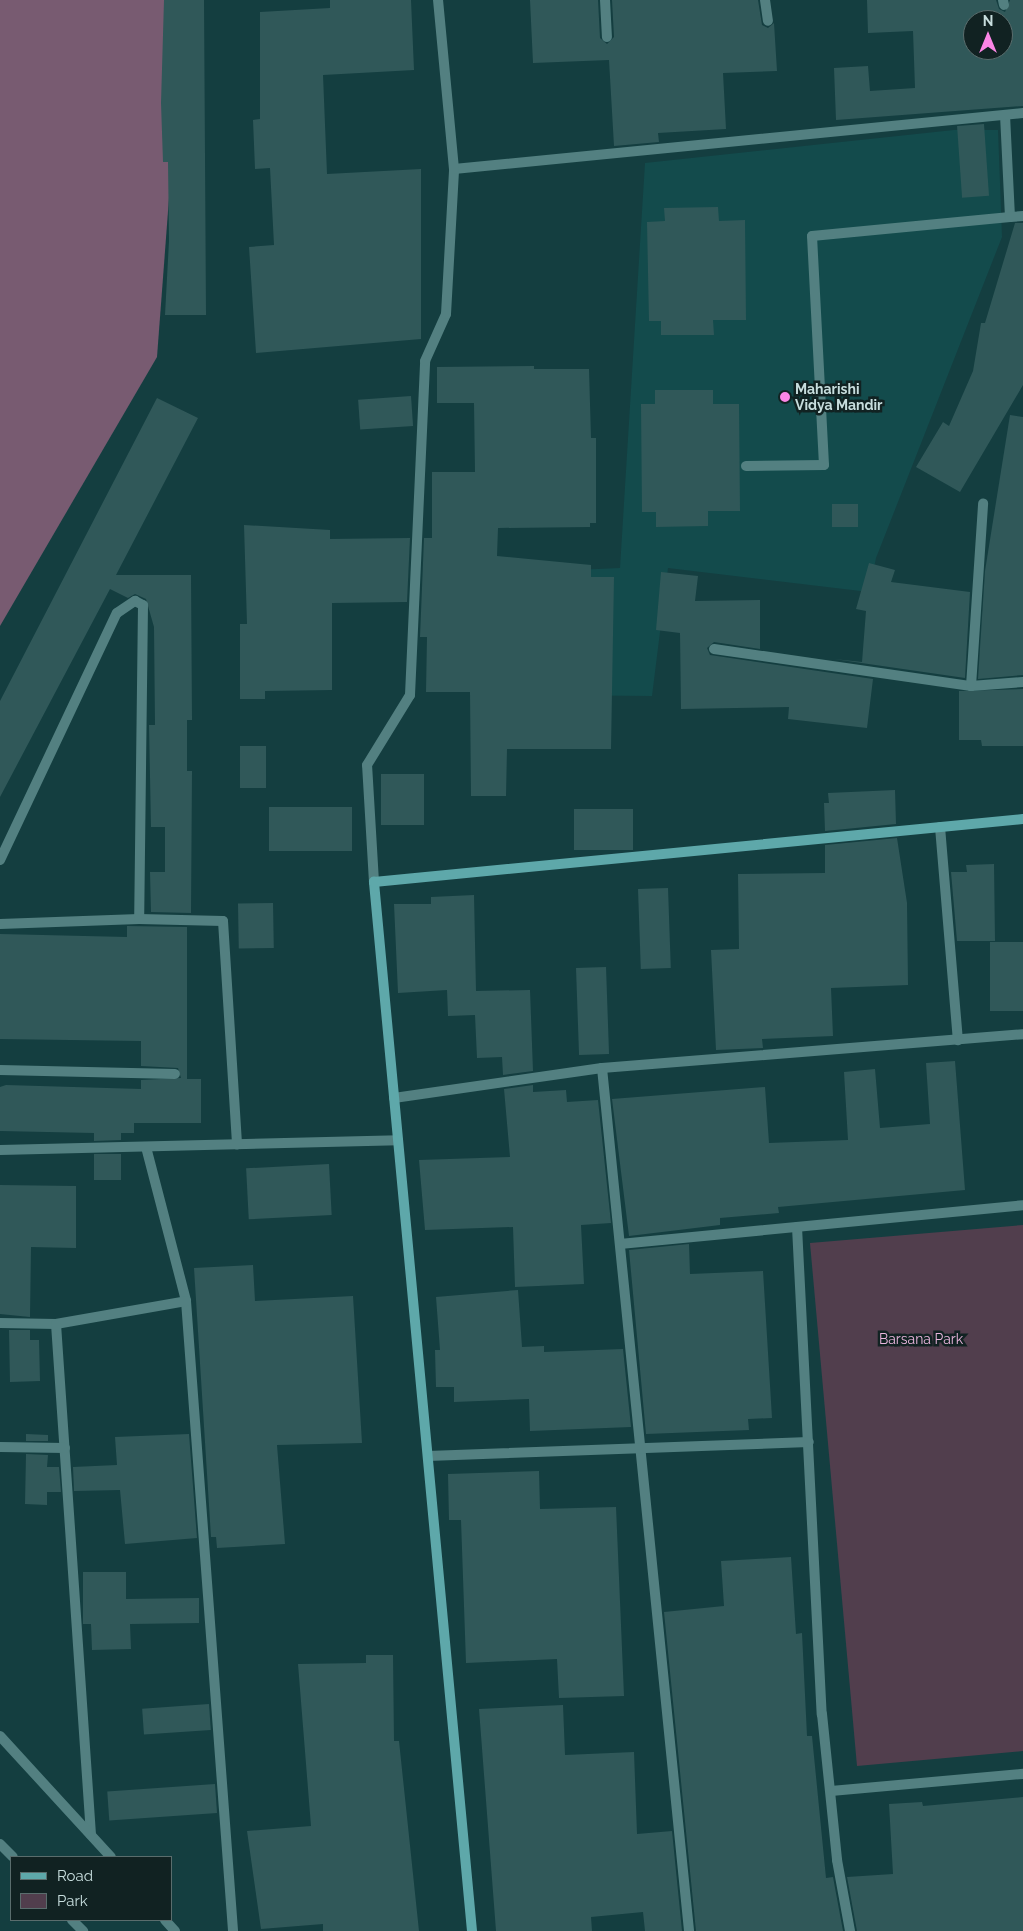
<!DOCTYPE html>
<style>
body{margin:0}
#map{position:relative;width:1023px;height:1931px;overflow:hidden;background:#143e40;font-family:Raleway,sans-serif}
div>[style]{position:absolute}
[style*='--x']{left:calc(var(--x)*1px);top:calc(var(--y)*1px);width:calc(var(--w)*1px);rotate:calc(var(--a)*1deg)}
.built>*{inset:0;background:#134b4c}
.green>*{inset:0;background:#513e4d}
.forest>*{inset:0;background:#785b71}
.building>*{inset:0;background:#305859;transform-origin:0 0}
.lane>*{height:10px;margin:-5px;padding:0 5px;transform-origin:5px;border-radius:5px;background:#538081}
.street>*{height:10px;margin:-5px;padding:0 5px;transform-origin:5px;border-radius:5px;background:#538081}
.secondary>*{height:10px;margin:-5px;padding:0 5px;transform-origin:5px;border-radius:5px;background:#5ea8aa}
.dots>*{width:14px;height:14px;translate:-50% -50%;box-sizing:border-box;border:2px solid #122;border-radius:50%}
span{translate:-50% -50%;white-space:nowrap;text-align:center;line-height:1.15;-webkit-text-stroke:5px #122;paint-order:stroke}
.poi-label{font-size:14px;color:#c7dddd;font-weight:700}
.left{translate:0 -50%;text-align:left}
.park-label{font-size:14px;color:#e9b5dd}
.legend{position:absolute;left:10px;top:1856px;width:162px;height:65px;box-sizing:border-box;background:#122;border:1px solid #5a6d6d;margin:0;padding:6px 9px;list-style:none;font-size:15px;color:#c7dddd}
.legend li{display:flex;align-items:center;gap:10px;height:25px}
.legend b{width:25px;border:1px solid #5a6d6d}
.north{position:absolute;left:963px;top:10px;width:50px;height:50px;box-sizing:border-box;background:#122;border:1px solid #5a6d6d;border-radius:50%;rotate:0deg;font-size:14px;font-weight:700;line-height:20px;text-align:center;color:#c7dddd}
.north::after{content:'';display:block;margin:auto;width:18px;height:22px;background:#fb86e5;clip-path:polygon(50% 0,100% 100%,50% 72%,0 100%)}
</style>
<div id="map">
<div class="built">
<i style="clip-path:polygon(954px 130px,998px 130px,1002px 237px,876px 558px,869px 592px,668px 568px,652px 696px,546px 695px,553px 571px,620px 568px,645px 163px)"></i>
</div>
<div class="green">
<i style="clip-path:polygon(1023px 1225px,1023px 1751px,857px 1766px,810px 1243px)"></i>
</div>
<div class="forest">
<i style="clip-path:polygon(0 0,184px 0,157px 357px,0 626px)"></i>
</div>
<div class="building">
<i style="clip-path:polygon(164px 0,204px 0,206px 315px,165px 315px,169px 241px,168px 162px,163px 162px,161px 103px)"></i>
<i style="clip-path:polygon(330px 0,411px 0,414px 70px,323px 75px,327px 174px,421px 169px,421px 339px,256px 353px,249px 247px,274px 245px,270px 168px,255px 169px,253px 120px,260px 119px,260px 12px,330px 8px)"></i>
<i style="clip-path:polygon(530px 0,598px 0,600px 38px,607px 44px,614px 37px,612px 0,758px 0,762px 25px,768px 28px,774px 23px,777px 71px,723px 73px,726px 129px,658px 133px,659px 142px,614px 146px,609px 60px,533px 63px)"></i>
<i style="clip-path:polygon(evenodd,867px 0,996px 0,999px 9px,1005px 12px,1010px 0,1023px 0,1023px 106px,836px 120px,834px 68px,868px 66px,870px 91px,915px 88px,913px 31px,868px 33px,867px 0,973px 20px,1003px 20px,1003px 50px,973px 50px,973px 20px)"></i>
<i style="left:984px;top:124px;width:72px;height:27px;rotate:86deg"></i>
<i style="clip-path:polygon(718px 207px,719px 221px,745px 220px,746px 320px,713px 320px,714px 335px,661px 335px,661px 321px,649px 321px,647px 222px,665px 221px,664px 208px)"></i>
<i style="clip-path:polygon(1015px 223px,1023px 223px,1023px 385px,960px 492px,916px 467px,943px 422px,949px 426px,973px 371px,981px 323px,985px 323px)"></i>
<i style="clip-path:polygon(534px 366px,534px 369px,589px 369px,591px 438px,596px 438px,596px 523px,590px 523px,590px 527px,498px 528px,497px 556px,591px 565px,591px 577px,614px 577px,611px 749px,507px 749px,506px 796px,471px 796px,470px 692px,426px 692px,427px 637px,420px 637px,424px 538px,432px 538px,432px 472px,475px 472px,474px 403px,437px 403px,437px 367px)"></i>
<i style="clip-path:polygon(655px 390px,713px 390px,713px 404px,739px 404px,740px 511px,708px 511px,708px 526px,656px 527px,656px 512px,642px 512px,641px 404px,655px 404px)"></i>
<i style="left:411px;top:396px;width:30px;height:53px;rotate:86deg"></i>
<i style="clip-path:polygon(157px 398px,198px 418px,116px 575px,191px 575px,192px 720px,187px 720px,187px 771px,192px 771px,191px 913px,151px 912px,150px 872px,165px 872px,165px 827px,151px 827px,149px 725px,155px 725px,154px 627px,146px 599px,135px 594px,128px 598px,110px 589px,0 797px,0 701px)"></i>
<i style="clip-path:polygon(1010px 415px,1023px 417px,1023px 675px,978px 679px,985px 571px)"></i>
<i style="left:832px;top:504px;width:26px;height:23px"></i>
<i style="clip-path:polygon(244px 525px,330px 530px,330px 539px,410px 538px,407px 602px,332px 603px,332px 690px,265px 691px,265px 699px,240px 699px,240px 624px,247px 624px)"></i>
<i style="clip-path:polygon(869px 563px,895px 570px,891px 582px,970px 592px,965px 678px,834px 659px,862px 662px,866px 611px,856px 609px)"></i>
<i style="clip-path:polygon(661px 572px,698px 576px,695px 601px,760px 600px,760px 649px,714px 642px,707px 648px,710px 655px,873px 679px,867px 728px,788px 719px,789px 707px,681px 709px,680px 633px,656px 630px)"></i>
<i style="clip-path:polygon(1023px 689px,1023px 746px,982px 746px,981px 740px,959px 740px,959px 691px)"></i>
<i style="left:240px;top:746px;width:26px;height:42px"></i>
<i style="left:381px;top:774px;width:43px;height:51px"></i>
<i style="clip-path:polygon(895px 790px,896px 824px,825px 831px,824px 803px,829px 803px,828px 793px)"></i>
<i style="left:352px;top:807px;width:44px;height:83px;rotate:90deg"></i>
<i style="left:633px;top:809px;width:41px;height:59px;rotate:90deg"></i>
<i style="clip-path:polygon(897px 838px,907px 903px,908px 985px,831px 988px,833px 1036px,762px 1039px,763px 1048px,716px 1050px,711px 950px,739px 949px,738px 874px,825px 873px,825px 845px)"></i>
<i style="clip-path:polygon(994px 864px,995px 941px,957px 941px,951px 872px,967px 872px,966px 865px)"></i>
<i style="left:668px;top:888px;width:80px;height:30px;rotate:88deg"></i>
<i style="clip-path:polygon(474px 895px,476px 991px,530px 990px,533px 1071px,503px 1075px,502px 1057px,477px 1058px,475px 1015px,448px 1016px,447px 990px,398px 993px,394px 904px,431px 904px,431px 897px)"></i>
<i style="left:273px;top:903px;width:45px;height:35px;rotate:89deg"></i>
<i style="clip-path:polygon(127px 926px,187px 927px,187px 1079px,201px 1079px,201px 1123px,134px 1123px,134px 1133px,121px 1133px,121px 1140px,94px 1141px,94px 1133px,0 1131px,0 1087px,6px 1085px,141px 1089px,141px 1080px,181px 1078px,178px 1068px,141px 1066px,141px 1041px,0 1039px,0 934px,127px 937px)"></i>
<i style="left:1023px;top:942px;width:69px;height:33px;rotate:90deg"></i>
<i style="left:606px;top:967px;width:87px;height:30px;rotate:88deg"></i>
<i style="clip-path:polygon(955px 1061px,965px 1190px,778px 1207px,779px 1213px,720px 1218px,720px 1225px,629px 1236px,612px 1099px,765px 1087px,769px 1143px,848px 1140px,844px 1072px,875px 1069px,880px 1128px,930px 1124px,926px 1063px)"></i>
<i style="clip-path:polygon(533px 1085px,533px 1092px,566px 1090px,567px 1102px,598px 1100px,611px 1223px,581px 1225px,584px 1284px,515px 1287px,513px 1227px,425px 1230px,419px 1160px,510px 1157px,504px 1089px)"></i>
<i style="left:121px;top:1154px;width:26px;height:27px;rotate:90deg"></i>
<i style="left:329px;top:1164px;width:51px;height:83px;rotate:87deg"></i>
<i style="clip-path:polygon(0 1185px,76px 1186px,76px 1248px,31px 1247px,30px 1317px,0 1314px)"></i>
<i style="clip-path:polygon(689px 1244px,690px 1274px,763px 1271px,772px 1418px,748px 1419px,749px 1430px,646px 1434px,629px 1250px)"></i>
<i style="clip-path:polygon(253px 1265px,255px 1301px,353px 1296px,362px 1443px,277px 1445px,285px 1544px,217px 1548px,216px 1537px,211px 1537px,194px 1268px)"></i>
<i style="clip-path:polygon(518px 1290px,522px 1347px,544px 1346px,544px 1352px,623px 1349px,631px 1427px,530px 1431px,529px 1399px,454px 1402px,454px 1387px,436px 1387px,435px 1350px,440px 1350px,436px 1297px)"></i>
<i style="clip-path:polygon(9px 1330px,30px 1330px,30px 1340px,39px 1340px,40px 1381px,10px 1382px)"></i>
<i style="clip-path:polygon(26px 1434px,48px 1435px,48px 1441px,26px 1441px)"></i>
<i style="clip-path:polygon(189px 1434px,197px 1538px,125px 1544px,120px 1490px,74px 1491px,73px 1467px,117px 1465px,115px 1437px)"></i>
<i style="clip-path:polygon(26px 1454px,48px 1455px,47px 1467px,59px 1467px,61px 1492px,47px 1492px,47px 1505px,25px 1504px)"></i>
<i style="clip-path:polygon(539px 1471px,540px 1509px,616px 1507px,624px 1696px,559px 1698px,557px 1659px,466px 1663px,461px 1520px,449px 1520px,448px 1474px)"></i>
<i style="clip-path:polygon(791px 1557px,796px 1634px,802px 1633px,807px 1736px,812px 1736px,826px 1878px,833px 1877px,843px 1931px,696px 1931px,664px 1612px,724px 1606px,721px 1561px)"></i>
<i style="clip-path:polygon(83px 1572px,126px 1572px,126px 1599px,199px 1598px,199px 1623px,130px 1624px,131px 1649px,92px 1650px,91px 1624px,83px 1624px)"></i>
<i style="clip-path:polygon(366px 1655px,393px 1655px,394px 1741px,399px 1741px,419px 1931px,323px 1931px,323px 1924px,261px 1929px,247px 1831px,311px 1826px,298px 1664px,366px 1663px)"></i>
<i style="left:209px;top:1704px;width:26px;height:67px;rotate:86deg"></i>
<i style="clip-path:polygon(563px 1705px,565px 1755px,634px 1752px,637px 1834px,672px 1831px,682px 1931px,645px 1931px,643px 1912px,591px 1917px,592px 1931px,496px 1931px,479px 1709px)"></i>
<i style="left:215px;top:1784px;width:29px;height:108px;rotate:86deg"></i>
<i style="clip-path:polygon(1023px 1797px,1023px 1931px,857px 1931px,847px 1877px,893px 1874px,889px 1804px,922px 1802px,923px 1806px)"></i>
</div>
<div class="lane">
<i style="--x:746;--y:466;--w:78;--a:-0.7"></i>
<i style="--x:824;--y:465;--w:229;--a:-93"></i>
<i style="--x:812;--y:236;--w:199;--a:-5.5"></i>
<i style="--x:1010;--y:217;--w:101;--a:-92.8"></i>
</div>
<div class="street">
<i style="--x:605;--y:0;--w:37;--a:87"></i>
<i style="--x:765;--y:0;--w:21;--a:82"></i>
<i style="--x:1003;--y:0;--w:5;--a:79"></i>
<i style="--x:454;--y:169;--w:572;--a:-5.62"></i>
<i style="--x:1010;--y:217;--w:13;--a:-4"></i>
<i style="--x:714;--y:649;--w:260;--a:8.2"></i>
<i style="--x:971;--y:686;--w:52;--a:-4.4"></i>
<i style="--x:971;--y:686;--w:183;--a:-86.2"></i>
<i style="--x:940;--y:827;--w:214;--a:85.2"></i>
<i style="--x:0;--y:860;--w:273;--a:-64.7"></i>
<i style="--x:117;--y:613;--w:22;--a:-34"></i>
<i style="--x:135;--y:601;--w:9;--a:27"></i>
<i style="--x:143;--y:605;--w:314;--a:90.7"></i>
<i style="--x:139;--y:919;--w:139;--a:177.9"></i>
<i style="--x:374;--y:882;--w:117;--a:-93.4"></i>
<i style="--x:367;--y:765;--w:82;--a:-58.4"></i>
<i style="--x:410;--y:695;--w:334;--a:-87.4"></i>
<i style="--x:425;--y:361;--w:51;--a:-65.9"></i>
<i style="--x:446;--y:314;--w:145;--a:-86.8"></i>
<i style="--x:454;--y:169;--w:170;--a:-95.4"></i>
<i style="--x:139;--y:919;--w:84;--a:1.4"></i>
<i style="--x:223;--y:921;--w:224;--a:86.4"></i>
<i style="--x:602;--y:1068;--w:867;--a:84.24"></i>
<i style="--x:0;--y:1070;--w:175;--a:1.3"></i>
<i style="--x:394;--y:1098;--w:210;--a:-8.2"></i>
<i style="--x:602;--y:1068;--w:422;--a:-4.6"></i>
<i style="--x:146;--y:1147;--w:159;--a:75.4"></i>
<i style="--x:186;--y:1301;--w:632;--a:85.73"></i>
<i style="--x:0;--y:1150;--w:398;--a:-1.4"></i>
<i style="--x:797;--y:1227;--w:488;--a:87.1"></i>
<i style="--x:822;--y:1714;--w:147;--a:84.1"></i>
<i style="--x:837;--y:1860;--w:72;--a:79.6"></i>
<i style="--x:620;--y:1244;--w:405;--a:-5.5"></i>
<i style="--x:0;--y:1323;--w:56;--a:1"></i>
<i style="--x:56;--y:1324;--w:132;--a:-10"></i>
<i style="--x:56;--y:1324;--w:512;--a:86.08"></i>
<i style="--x:0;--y:1447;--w:65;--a:0.9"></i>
<i style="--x:428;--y:1456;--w:381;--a:-2.1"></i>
<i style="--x:0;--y:1736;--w:164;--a:47.5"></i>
<i style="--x:831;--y:1791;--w:193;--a:-5.1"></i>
<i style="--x:0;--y:1844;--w:18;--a:45"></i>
<i style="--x:72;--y:1920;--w:16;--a:45"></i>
<i style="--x:165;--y:1920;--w:15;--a:48"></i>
</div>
<div class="secondary">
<i style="--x:472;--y:1931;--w:1054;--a:-95.34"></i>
<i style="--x:374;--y:882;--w:652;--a:-5.54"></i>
</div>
<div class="dots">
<i style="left:785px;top:397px;background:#fb86e5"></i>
</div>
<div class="poi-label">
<span class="left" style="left:795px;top:397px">Maharishi<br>Vidya Mandir</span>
</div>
<div class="park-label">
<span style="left:921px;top:1339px">Barsana Park</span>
</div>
<ul class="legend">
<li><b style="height:6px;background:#5ea8aa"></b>Road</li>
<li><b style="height:14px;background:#513e4d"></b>Park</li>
</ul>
<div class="north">N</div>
</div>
